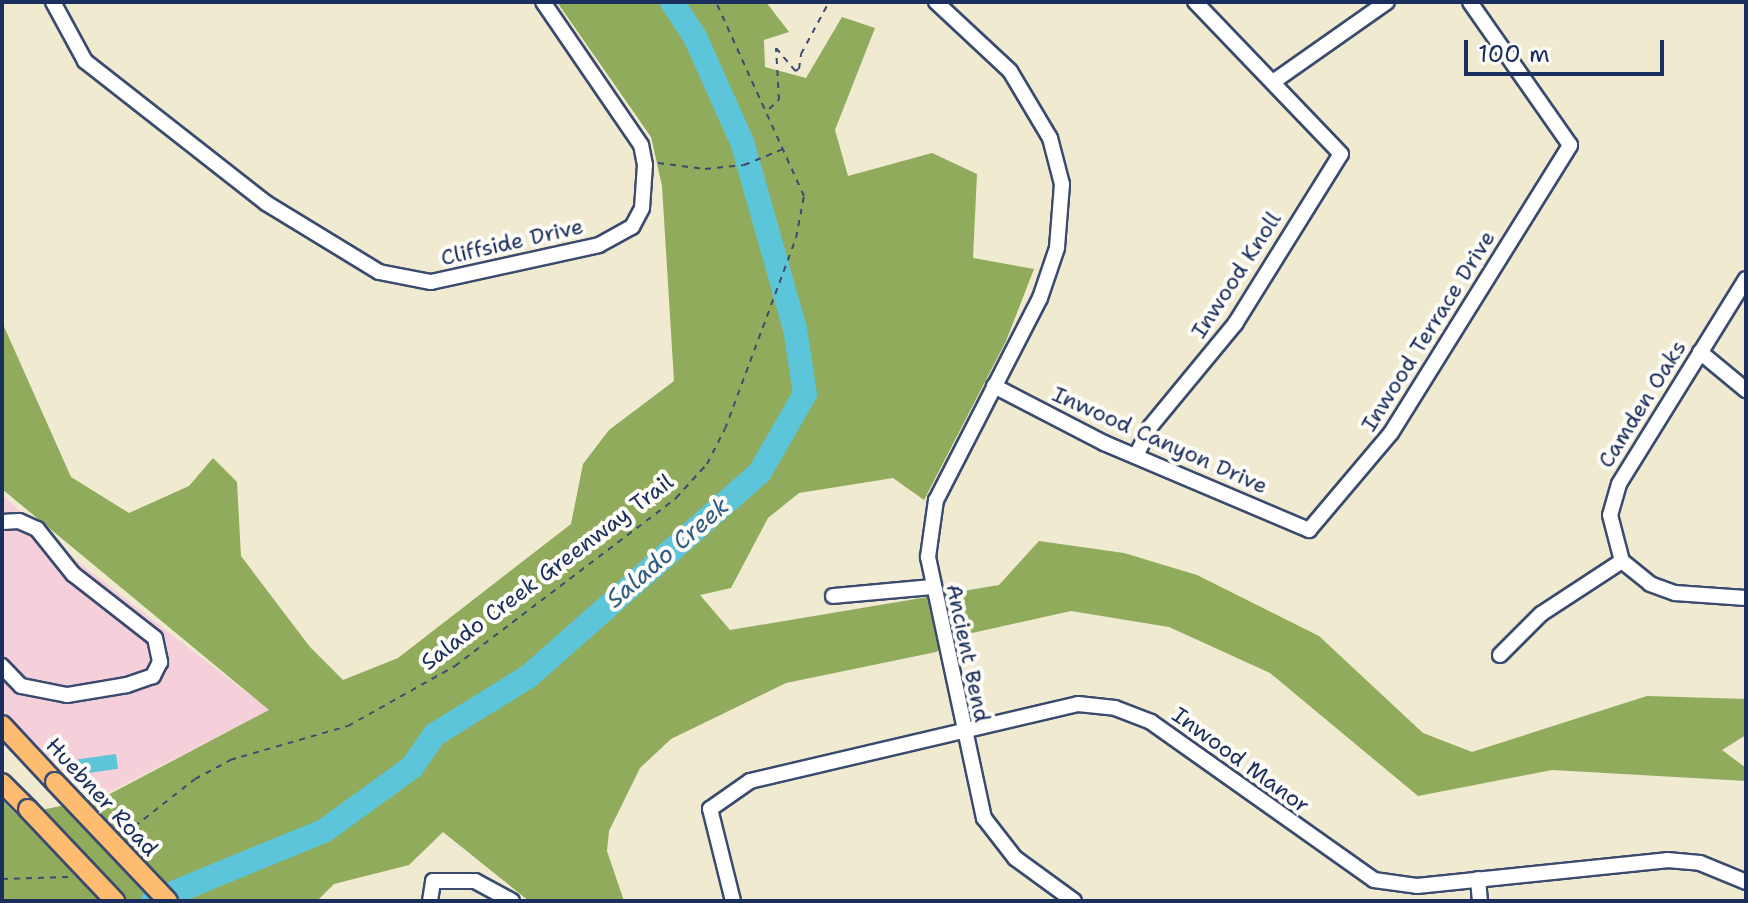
<!DOCTYPE html>
<style>
body{margin:0}
#map{position:relative;width:1748px;height:903px;overflow:hidden;background:#f0ead1;font-family:"Shantell Sans",sans-serif}
div>[style]{position:absolute}
[style*='--x']{left:calc(var(--x)*1px);top:calc(var(--y)*1px);width:calc(var(--w)*1px);rotate:calc(var(--a)*1deg)}
.built>*{inset:0;background:#f5cfd9}
.forest>*{inset:0;background:#90ab5c}
.water>*{inset:0;background:#5dc5da;transform-origin:0 0}
.river>*{height:24px;margin:-12px;padding:0 12px;transform-origin:12px;border-radius:12px;background:#5dc5da}
.path>*{height:2px;margin-top:-1px;transform-origin:0;background:repeating-linear-gradient(90deg,#3b4b6f 0 6px,transparent 0 12px)}
.roads{filter:drop-shadow(2px 0 #3b4b6f) drop-shadow(-2px 0 #3b4b6f) drop-shadow(0 2px #3b4b6f) drop-shadow(0 -2px #3b4b6f)}
.minor>*{height:14px;margin:-7px;padding:0 7px;transform-origin:7px;border-radius:7px;background:#fff}
.major>*{height:18px;margin:-9px;padding:0 9px;transform-origin:9px;border-radius:9px;background:#febc70}
.bridges{filter:drop-shadow(2px 0 #3b4b6f) drop-shadow(-2px 0 #3b4b6f) drop-shadow(0 2px #3b4b6f) drop-shadow(0 -2px #3b4b6f)}
.major-bridge>*{height:18px;margin:-9px;padding:0 9px;transform-origin:9px;border-radius:9px;background:#febc70}
span{translate:-50% -50%;white-space:nowrap;text-align:center;line-height:1.15;-webkit-text-stroke:8px #fdfcf7;paint-order:stroke}
.street-label{font-size:22px;color:#1b2f5e}
.water-label{font-size:24px;color:#2f5c83;font-style:italic}
.frame{position:absolute;inset:0;border:4px solid #1b2f5e;pointer-events:none}
.scale{position:absolute;left:1464px;top:40px;width:200px;height:36px;box-sizing:border-box;border:4px solid #1b2f5e;border-top:0;padding-left:10px;font-size:24px;line-height:28px;white-space:nowrap;color:#1b2f5e;-webkit-text-stroke:6px #fdfcf7;paint-order:stroke}
</style>
<div id="map">
<div class="built">
<i style="clip-path:polygon(2px 495px,77px 561px,269px 710px,92px 801px,2px 709px)"></i>
</div>
<div class="forest">
<i style="clip-path:polygon(557px 2px,766px 2px,789px 32px,764px 40px,765px 67px,806px 78px,842px 17px,875px 28px,835px 130px,848px 176px,932px 153px,977px 174px,973px 258px,1034px 269px,1006px 341px,924px 500px,893px 478px,799px 493px,768px 518px,731px 588px,700px 595px,730px 630px,999px 585px,1039px 541px,1124px 553px,1197px 575px,1319px 636px,1423px 733px,1472px 752px,1647px 696px,1746px 699px,1746px 735px,1722px 750px,1746px 768px,1746px 781px,1552px 770px,1418px 796px,1270px 673px,1169px 627px,1071px 611px,963px 635px,936px 652px,786px 683px,671px 739px,640px 768px,609px 831px,607px 851px,624px 901px,529px 901px,443px 832px,409px 865px,334px 884px,317px 901px,2px 901px,2px 800px,17px 815px,104px 797px,269px 710px,2px 489px,2px 322px,71px 477px,129px 513px,189px 486px,213px 458px,237px 482px,241px 556px,310px 647px,343px 680px,398px 658px,571px 524px,583px 464px,609px 430px,674px 381px,662px 186px,651px 137px)"></i>
</div>
<div class="water">
<i style="left:116px;top:754px;width:15px;height:39px;rotate:82deg"></i>
</div>
<div class="river">
<i style="--x:153;--y:901;--w:185;--a:-22.3"></i>
<i style="--x:324;--y:831;--w:109;--a:-36"></i>
<i style="--x:412;--y:767;--w:39;--a:-55"></i>
<i style="--x:434;--y:735;--w:112;--a:-31.8"></i>
<i style="--x:529;--y:676;--w:308;--a:-41.4"></i>
<i style="--x:760;--y:472;--w:90;--a:-60"></i>
<i style="--x:805;--y:394;--w:66;--a:-98.7"></i>
<i style="--x:795;--y:329;--w:194;--a:-105.8"></i>
<i style="--x:742;--y:142;--w:115;--a:-114.1"></i>
<i style="--x:695;--y:37;--w:42;--a:-123.3"></i>
</div>
<div class="path">
<i style="--x:769;--y:109;--w:13;--a:-42"></i>
<i style="--x:779;--y:100;--w:52;--a:-93.3"></i>
<i style="--x:776;--y:48;--w:30;--a:50"></i>
<i style="--x:795;--y:71;--w:4;--a:-27"></i>
<i style="--x:799;--y:69;--w:15;--a:-82"></i>
<i style="--x:801;--y:54;--w:59;--a:-61.7"></i>
<i style="--x:658;--y:163;--w:47;--a:7.3"></i>
<i style="--x:705;--y:169;--w:39;--a:-6"></i>
<i style="--x:744;--y:165;--w:42;--a:-22.3"></i>
<i style="--x:125;--y:834;--w:89;--a:-38.2"></i>
<i style="--x:195;--y:779;--w:40;--a:-28"></i>
<i style="--x:230;--y:760;--w:123;--a:-16.1"></i>
<i style="--x:348;--y:726;--w:123;--a:-29.3"></i>
<i style="--x:455;--y:666;--w:278;--a:-37.2"></i>
<i style="--x:676;--y:498;--w:46;--a:-47.6"></i>
<i style="--x:707;--y:464;--w:39;--a:-63"></i>
<i style="--x:725;--y:429;--w:204;--a:-69.6"></i>
<i style="--x:796;--y:238;--w:43;--a:-79.2"></i>
<i style="--x:804;--y:196;--w:213;--a:-114.4"></i>
<i style="--x:2;--y:879;--w:66;--a:-1.7"></i>
</div>
<div class="roads">
<div class="minor">
<i style="--x:53;--y:2;--w:67;--a:61.5"></i>
<i style="--x:85;--y:61;--w:230;--a:38.1"></i>
<i style="--x:266;--y:203;--w:132;--a:31.4"></i>
<i style="--x:379;--y:272;--w:53;--a:10.9"></i>
<i style="--x:431;--y:282;--w:172;--a:-12.4"></i>
<i style="--x:599;--y:245;--w:38;--a:-29"></i>
<i style="--x:632;--y:227;--w:21;--a:-62"></i>
<i style="--x:642;--y:208;--w:43;--a:-86"></i>
<i style="--x:645;--y:165;--w:20;--a:-101"></i>
<i style="--x:641;--y:145;--w:173;--a:-124.4"></i>
<i style="--x:936;--y:2;--w:101;--a:43"></i>
<i style="--x:1010;--y:71;--w:78;--a:59.2"></i>
<i style="--x:1050;--y:138;--w:48;--a:75.4"></i>
<i style="--x:1062;--y:184;--w:64;--a:94.5"></i>
<i style="--x:1057;--y:248;--w:53;--a:108.8"></i>
<i style="--x:1040;--y:298;--w:227;--a:117.2"></i>
<i style="--x:936;--y:500;--w:58;--a:98"></i>
<i style="--x:928;--y:557;--w:267;--a:77.9"></i>
<i style="--x:984;--y:818;--w:51;--a:52.2"></i>
<i style="--x:1015;--y:858;--w:73;--a:36.1"></i>
<i style="--x:1273;--y:82;--w:139;--a:-35.1"></i>
<i style="--x:1746;--y:279;--w:241;--a:121.8"></i>
<i style="--x:1619;--y:484;--w:32;--a:106"></i>
<i style="--x:1610;--y:515;--w:48;--a:75.4"></i>
<i style="--x:1622;--y:561;--w:36;--a:39"></i>
<i style="--x:1650;--y:584;--w:27;--a:20"></i>
<i style="--x:1675;--y:593;--w:71;--a:4"></i>
<i style="--x:1700;--y:352;--w:60;--a:39.6"></i>
<i style="--x:994;--y:386;--w:124;--a:27.4"></i>
<i style="--x:1104;--y:443;--w:223;--a:23"></i>
<i style="--x:1309;--y:530;--w:127;--a:-49.8"></i>
<i style="--x:1391;--y:433;--w:339;--a:-58.1"></i>
<i style="--x:1570;--y:145;--w:174;--a:-125"></i>
<i style="--x:1136;--y:456;--w:32;--a:-64"></i>
<i style="--x:1150;--y:427;--w:134;--a:-50.5"></i>
<i style="--x:1235;--y:324;--w:200;--a:-58.1"></i>
<i style="--x:1341;--y:154;--w:211;--a:-133.8"></i>
<i style="--x:2;--y:522;--w:17;--a:-3"></i>
<i style="--x:19;--y:521;--w:20;--a:24"></i>
<i style="--x:37;--y:529;--w:58;--a:51.3"></i>
<i style="--x:73;--y:574;--w:104;--a:38"></i>
<i style="--x:155;--y:638;--w:25;--a:78"></i>
<i style="--x:160;--y:662;--w:16;--a:117"></i>
<i style="--x:153;--y:676;--w:28;--a:161"></i>
<i style="--x:127;--y:685;--w:61;--a:170.5"></i>
<i style="--x:67;--y:695;--w:47;--a:-168.9"></i>
<i style="--x:21;--y:686;--w:28;--a:-134"></i>
<i style="--x:833;--y:596;--w:98;--a:-5.2"></i>
<i style="--x:1500;--y:655;--w:58;--a:-45"></i>
<i style="--x:1541;--y:614;--w:97;--a:-33.2"></i>
<i style="--x:1478;--y:879;--w:22;--a:85"></i>
<i style="--x:430;--y:901;--w:20;--a:-81"></i>
<i style="--x:433;--y:881;--w:42;--a:0"></i>
<i style="--x:475;--y:881;--w:42;--a:28.4"></i>
<i style="--x:733;--y:901;--w:95;--a:-104"></i>
<i style="--x:710;--y:809;--w:49;--a:-35"></i>
<i style="--x:750;--y:781;--w:337;--a:-13.2"></i>
<i style="--x:1078;--y:704;--w:37;--a:6"></i>
<i style="--x:1115;--y:708;--w:39;--a:21"></i>
<i style="--x:1151;--y:722;--w:273;--a:35.3"></i>
<i style="--x:1374;--y:880;--w:43;--a:7.9"></i>
<i style="--x:1417;--y:886;--w:251;--a:-5.9"></i>
<i style="--x:1667;--y:860;--w:33;--a:5"></i>
<i style="--x:1700;--y:863;--w:50;--a:22.4"></i>
</div>
<div class="major">
<i style="--x:2;--y:725;--w:78;--a:47.1"></i>
<i style="--x:2;--y:783;--w:37;--a:45"></i>
</div>
</div>
<div class="bridges">
<div class="major-bridge">
<i style="--x:55;--y:782;--w:164;--a:46.5"></i>
<i style="--x:28;--y:809;--w:127;--a:46.6"></i>
</div>
</div>
<div class="street-label">
<span style="left:512px;top:242px;rotate:-13deg">Cliffside Drive</span>
<span style="left:1236px;top:275px;rotate:-57deg">Inwood Knoll</span>
<span style="left:1428px;top:331px;rotate:-58deg">Inwood Terrace Drive</span>
<span style="left:1642px;top:404px;rotate:-58deg">Camden Oaks</span>
<span style="left:1160px;top:440px;rotate:24deg">Inwood Canyon Drive</span>
<span style="left:547px;top:572px;rotate:-37deg">Salado Creek Greenway Trail</span>
<span style="left:968px;top:653px;rotate:78deg">Ancient Bend</span>
<span style="left:1241px;top:760px;rotate:36deg">Inwood Manor</span>
<span style="left:102px;top:797px;rotate:47deg">Huebner Road</span>
</div>
<div class="water-label">
<span style="left:668px;top:553px;rotate:-41deg">Salado Creek</span>
</div>
<div class="frame"></div>
<div class="scale">100 m</div>
</div>
